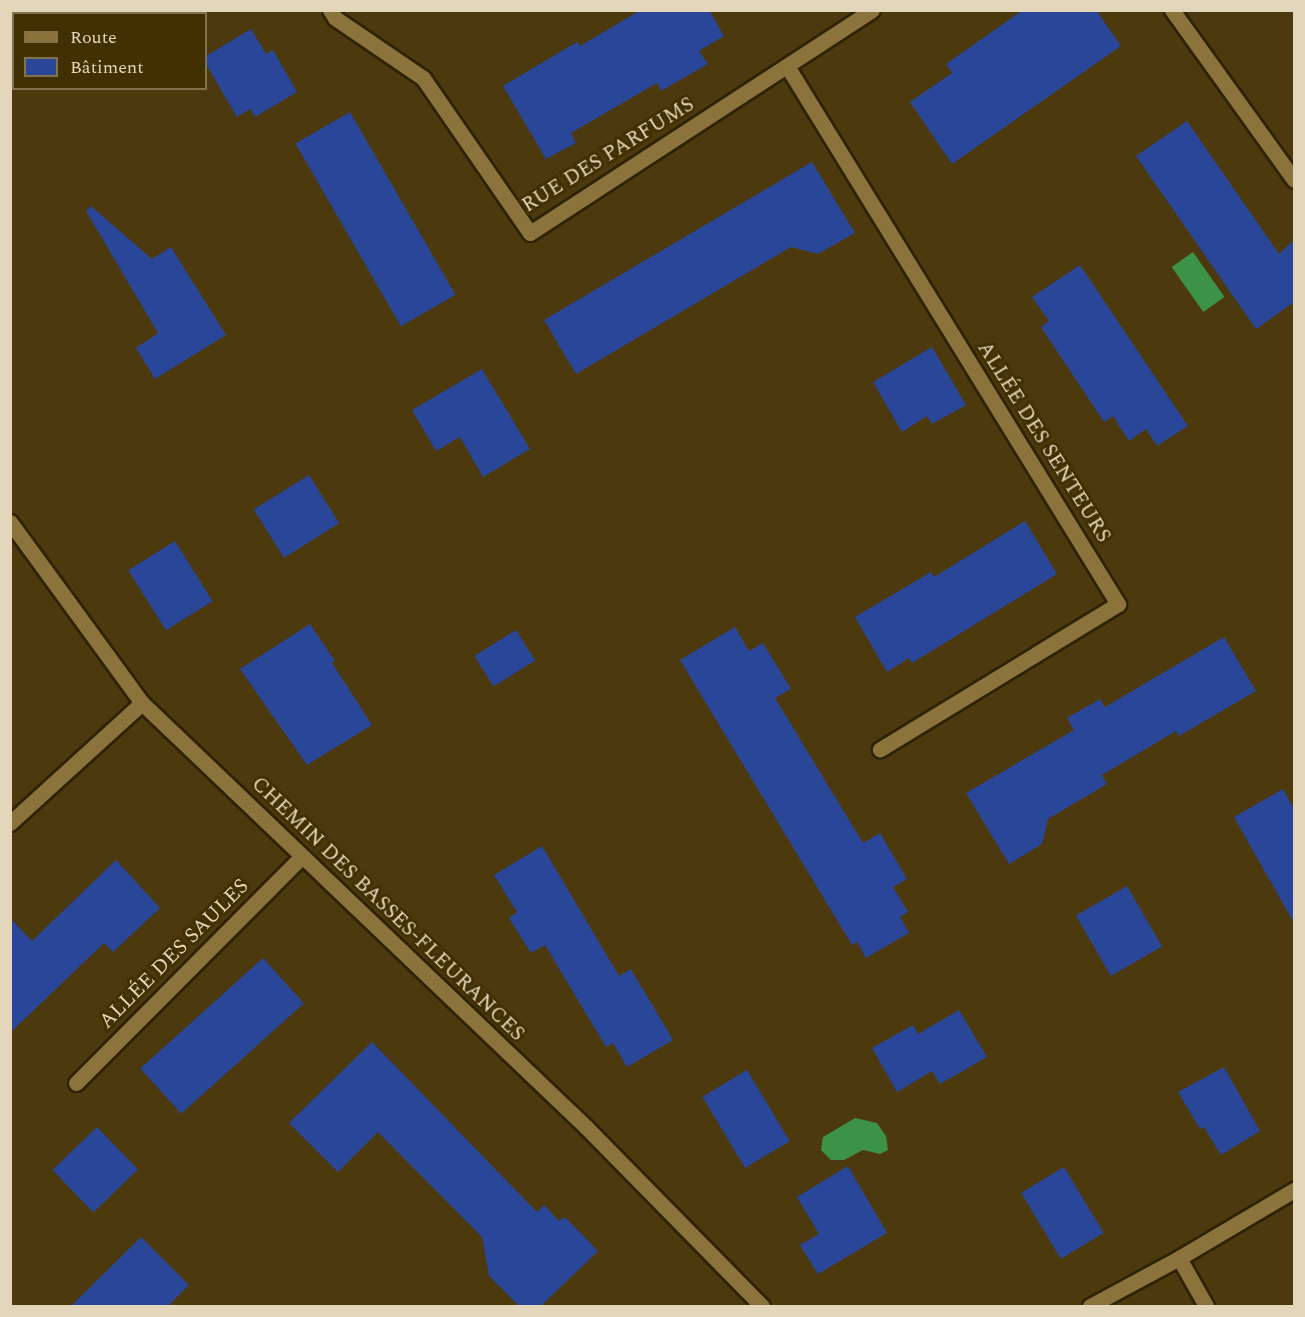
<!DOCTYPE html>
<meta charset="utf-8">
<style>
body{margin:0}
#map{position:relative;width:1305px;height:1317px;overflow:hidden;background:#4c3a0e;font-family:Spectral,serif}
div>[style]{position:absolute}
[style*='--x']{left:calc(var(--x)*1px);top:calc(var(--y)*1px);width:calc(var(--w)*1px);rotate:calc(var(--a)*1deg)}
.water>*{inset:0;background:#3c9246;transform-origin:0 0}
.building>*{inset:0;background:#294698;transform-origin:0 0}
.roads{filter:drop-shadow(2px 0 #2e2204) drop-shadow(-2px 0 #2e2204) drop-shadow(0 2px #2e2204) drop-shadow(0 -2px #2e2204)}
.minor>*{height:15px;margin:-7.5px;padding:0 7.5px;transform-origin:7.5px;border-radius:7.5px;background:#8b733c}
span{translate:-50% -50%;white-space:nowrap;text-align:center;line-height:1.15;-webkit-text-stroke:6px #413002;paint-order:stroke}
.street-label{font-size:21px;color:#e3d6ba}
.frame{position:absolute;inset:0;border:12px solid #e3d6ba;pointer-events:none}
.legend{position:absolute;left:12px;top:12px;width:195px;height:78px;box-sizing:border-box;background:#413002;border:2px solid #82724c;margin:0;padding:8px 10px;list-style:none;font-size:18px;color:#e3d6ba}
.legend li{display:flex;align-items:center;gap:12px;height:30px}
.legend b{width:30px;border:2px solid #82724c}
</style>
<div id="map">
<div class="water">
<i style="left:1193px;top:252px;width:55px;height:26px;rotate:55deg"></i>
<i style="clip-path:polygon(855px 1118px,877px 1123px,886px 1136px,888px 1150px,880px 1154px,863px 1150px,844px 1160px,831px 1160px,821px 1150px,823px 1137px)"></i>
</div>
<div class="building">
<i style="clip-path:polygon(641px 10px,709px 10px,724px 36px,699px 51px,708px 64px,661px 91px,657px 83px,571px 133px,576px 143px,546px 159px,503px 86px,577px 42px,580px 46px)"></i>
<i style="clip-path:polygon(1023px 10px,1096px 10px,1121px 46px,952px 164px,910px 102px,952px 73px,946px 64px)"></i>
<i style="clip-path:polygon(251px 29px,266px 54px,273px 50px,297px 92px,255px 117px,250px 109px,237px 117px,206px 64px,206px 56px)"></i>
<i style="left:350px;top:112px;width:211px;height:63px;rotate:60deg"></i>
<i style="clip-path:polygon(1187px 121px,1279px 254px,1294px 240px,1294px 302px,1256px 329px,1136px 156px)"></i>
<i style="clip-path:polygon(812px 162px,855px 233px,818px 254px,791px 247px,576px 374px,544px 320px)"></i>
<i style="clip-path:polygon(91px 206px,152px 259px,171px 247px,226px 335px,155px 379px,136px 348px,158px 333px,86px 211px)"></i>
<i style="clip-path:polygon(1080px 265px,1188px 426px,1157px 446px,1146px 429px,1129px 441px,1113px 416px,1104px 422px,1041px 327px,1049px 321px,1032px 297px)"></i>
<i style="clip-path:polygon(932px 347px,966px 405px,932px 424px,927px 416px,902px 432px,873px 382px)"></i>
<i style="clip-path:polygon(482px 369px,530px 449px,483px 477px,460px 437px,436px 451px,412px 410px)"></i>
<i style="left:309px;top:475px;width:57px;height:65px;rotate:58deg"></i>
<i style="clip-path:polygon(1025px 521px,1057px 574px,912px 663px,909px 658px,887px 672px,855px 617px,931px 572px,934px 577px)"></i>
<i style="left:175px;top:541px;width:71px;height:55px;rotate:58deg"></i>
<i style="clip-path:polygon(310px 624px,335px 661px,332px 663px,372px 725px,307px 765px,240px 669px)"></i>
<i style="clip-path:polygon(735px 627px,749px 651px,763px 643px,791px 689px,775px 698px,863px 843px,880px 833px,907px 879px,893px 887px,908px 912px,900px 917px,909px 933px,866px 958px,857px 942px,852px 945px,680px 660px)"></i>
<i style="left:516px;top:630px;width:36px;height:49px;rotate:58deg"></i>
<i style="clip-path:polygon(1224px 637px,1256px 691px,1179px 736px,1176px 731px,1102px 775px,1107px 784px,1048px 819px,1042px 844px,1009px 864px,966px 793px,1074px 730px,1067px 718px,1100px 699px,1105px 707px)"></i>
<i style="clip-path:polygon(1283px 789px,1294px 809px,1294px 923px,1234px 817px)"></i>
<i style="clip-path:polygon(542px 846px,619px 976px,631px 969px,673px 1040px,627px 1067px,613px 1043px,606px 1047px,545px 945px,531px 953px,509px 918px,517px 912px,494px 875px)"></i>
<i style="clip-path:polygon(116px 860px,160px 908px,113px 952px,104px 943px,10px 1033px,10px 918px,32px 941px)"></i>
<i style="left:1127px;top:886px;width:70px;height:59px;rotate:60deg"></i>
<i style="left:263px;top:958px;width:61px;height:165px;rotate:48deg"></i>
<i style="clip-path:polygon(959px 1010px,987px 1057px,940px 1084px,932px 1071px,897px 1092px,872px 1048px,913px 1025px,918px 1034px)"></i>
<i style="clip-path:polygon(372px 1042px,537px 1212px,544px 1205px,559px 1221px,565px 1217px,598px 1251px,541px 1306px,519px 1306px,489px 1276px,482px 1237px,378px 1132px,338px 1172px,289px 1123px)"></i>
<i style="clip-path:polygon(1224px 1067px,1260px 1131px,1221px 1155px,1204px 1127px,1200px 1129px,1178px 1092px)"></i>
<i style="left:747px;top:1070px;width:83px;height:52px;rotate:59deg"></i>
<i style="left:97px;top:1127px;width:59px;height:62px;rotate:46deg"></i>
<i style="clip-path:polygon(848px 1166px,887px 1233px,818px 1274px,800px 1245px,819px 1234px,797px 1197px)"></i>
<i style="left:1064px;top:1167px;width:77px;height:50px;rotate:59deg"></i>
<i style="clip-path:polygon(141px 1237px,189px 1285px,168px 1306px,71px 1306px)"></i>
</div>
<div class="roads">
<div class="minor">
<i style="--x:330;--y:10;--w:9;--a:58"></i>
<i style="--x:335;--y:18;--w:107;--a:34.3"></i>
<i style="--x:423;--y:78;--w:188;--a:55.4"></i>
<i style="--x:530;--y:233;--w:408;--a:-33.1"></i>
<i style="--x:1172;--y:10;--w:209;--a:54.3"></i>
<i style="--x:787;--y:66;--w:632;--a:58.4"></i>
<i style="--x:1118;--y:604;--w:279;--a:148.6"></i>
<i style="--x:10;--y:522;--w:224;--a:53.9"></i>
<i style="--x:142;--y:703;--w:615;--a:43.68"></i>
<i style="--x:587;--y:1128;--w:250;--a:45.5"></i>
<i style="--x:10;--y:823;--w:178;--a:-42.3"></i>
<i style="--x:76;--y:1083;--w:320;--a:-45.1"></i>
<i style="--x:1179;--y:1258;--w:55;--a:60.6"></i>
<i style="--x:1090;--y:1306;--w:101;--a:-28.3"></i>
<i style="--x:1179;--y:1258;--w:134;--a:-30.6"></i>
</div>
</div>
<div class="street-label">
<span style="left:608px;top:155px;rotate:-32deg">RUE DES PARFUMS</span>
<span style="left:1044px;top:442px;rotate:58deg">ALLÉE DES SENTEURS</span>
<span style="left:388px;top:909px;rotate:44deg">CHEMIN DES BASSES-FLEURANCES</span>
<span style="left:174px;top:954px;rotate:-45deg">ALLÉE DES SAULES</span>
</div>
<div class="frame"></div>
<ul class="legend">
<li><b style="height:8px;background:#8b733c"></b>Route</li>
<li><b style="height:16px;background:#294698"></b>Bâtiment</li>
</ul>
</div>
